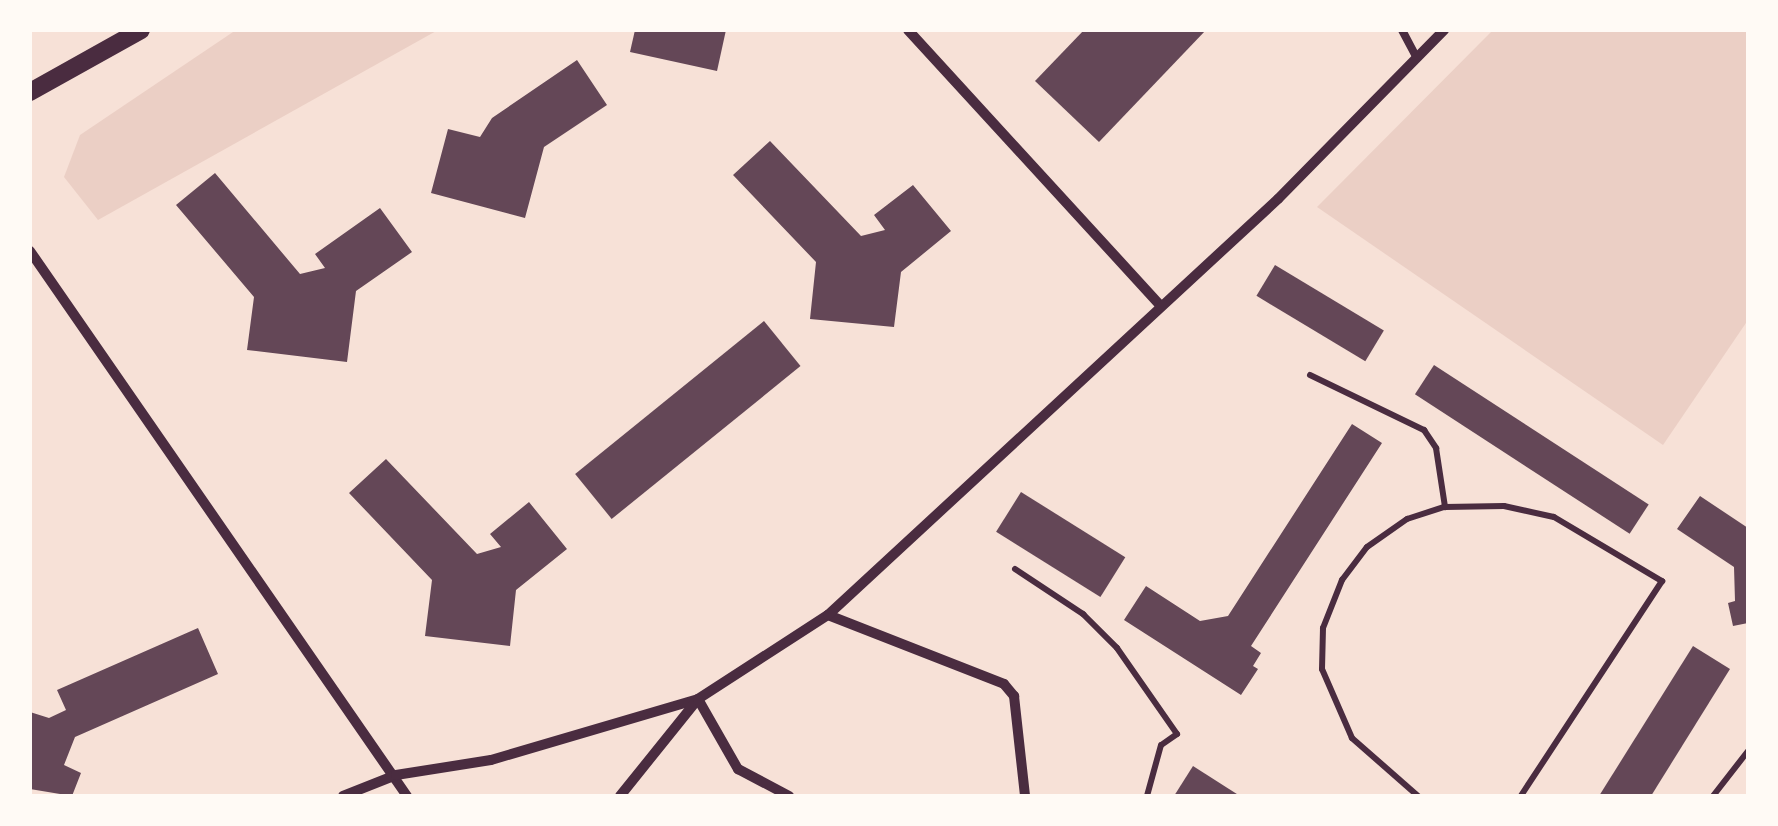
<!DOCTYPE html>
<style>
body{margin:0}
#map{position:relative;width:1778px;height:826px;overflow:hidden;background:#f7e1d7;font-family:"PT Sans Narrow",sans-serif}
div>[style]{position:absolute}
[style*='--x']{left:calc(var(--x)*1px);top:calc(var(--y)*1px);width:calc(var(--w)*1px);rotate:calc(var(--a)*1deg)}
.green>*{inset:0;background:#ebcfc5}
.building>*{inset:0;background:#644757;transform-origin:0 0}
.path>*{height:6px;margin:-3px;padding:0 3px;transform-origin:3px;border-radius:3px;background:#4a2c40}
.service>*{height:8px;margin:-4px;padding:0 4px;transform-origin:4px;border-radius:4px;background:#4a2c40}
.minor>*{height:10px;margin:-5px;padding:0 5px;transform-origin:5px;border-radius:5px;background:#4a2c40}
.tertiary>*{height:18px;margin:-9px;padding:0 9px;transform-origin:9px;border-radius:9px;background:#4a2c40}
span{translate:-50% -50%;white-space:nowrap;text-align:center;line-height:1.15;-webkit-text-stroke:9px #fffaf5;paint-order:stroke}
.frame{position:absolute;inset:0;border:32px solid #fffaf5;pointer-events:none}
</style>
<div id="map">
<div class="green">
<i style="clip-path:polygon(236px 30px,438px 30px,98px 220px,64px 177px,80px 135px)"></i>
<i style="clip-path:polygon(1493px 30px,1748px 30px,1748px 320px,1663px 445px,1317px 207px)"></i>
</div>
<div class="building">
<i style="clip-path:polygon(635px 30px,726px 30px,717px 71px,630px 52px)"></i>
<i style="clip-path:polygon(1084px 30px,1206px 30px,1099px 142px,1035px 81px)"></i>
<i style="clip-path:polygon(577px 60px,607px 105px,544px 147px,525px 218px,431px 193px,448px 129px,480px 137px,492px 118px)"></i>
<i style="clip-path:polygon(770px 141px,861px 236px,885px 230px,874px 215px,913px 185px,951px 231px,901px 272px,894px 327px,810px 319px,816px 262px,733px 175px)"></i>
<i style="clip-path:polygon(215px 173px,300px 274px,325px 268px,315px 254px,380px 208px,412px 252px,356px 291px,347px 362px,247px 350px,254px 297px,176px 205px)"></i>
<i style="left:1275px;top:265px;width:127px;height:36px;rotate:31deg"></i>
<i style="left:764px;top:321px;width:58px;height:243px;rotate:51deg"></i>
<i style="left:1434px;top:365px;width:256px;height:35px;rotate:33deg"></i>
<i style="clip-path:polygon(1352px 424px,1382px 443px,1251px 646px,1261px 653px,1253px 666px,1258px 669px,1241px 695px,1124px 620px,1146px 586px,1200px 621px,1228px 616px)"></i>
<i style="clip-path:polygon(386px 459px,477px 554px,501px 547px,490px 534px,529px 502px,567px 549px,516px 590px,510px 646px,425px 636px,432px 580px,349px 493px)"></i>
<i style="left:1021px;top:492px;width:123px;height:47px;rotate:32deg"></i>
<i style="clip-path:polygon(1700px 496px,1748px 528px,1748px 623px,1733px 626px,1728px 603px,1735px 601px,1734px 567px,1677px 529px)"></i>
<i style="clip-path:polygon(198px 628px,218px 674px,75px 737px,64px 765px,81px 773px,72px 796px,30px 789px,30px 712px,49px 718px,66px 710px,57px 690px)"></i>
<i style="clip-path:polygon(1693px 646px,1730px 669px,1651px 796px,1599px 796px)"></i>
<i style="clip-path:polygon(1193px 766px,1240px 796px,1174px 796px)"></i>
</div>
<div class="path">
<i style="--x:1310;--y:375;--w:127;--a:25.8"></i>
<i style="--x:1424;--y:430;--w:22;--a:56"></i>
<i style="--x:1436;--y:448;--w:60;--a:81.3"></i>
<i style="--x:1015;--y:569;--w:82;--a:33.5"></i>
<i style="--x:1083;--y:614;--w:48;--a:45"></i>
<i style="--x:1117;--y:648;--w:105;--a:55.1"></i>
<i style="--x:1177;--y:734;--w:19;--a:145"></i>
<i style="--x:1161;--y:745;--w:53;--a:105.4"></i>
<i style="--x:1418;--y:796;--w:88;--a:-138.7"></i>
<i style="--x:1352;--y:738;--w:75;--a:-113.5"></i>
<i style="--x:1322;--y:669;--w:41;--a:-88.6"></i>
<i style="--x:1323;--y:628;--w:52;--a:-68.4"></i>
<i style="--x:1342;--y:580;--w:41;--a:-52.9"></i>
<i style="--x:1367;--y:547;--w:49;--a:-35"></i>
<i style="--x:1407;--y:519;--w:40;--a:-18"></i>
<i style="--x:1445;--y:507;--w:59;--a:-1"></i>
<i style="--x:1504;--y:506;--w:51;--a:12.4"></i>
<i style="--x:1554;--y:517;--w:126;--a:30.7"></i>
<i style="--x:1662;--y:581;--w:257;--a:123.3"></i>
<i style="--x:1713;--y:796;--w:57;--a:-52.1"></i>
</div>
<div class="service">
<i style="--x:1402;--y:30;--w:32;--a:62"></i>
</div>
<div class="minor">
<i style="--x:908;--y:30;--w:373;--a:47.5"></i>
<i style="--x:30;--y:251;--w:663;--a:55.33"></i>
<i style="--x:828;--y:615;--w:189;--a:21.4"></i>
<i style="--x:1004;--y:684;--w:16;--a:50"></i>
<i style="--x:1014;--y:696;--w:101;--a:83.7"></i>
<i style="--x:343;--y:796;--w:57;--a:-21.6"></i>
<i style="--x:396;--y:775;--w:96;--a:-9"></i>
<i style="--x:491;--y:760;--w:216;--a:-16.4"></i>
<i style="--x:698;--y:699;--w:155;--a:-32.9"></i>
<i style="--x:828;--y:615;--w:613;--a:-42.75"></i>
<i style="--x:1278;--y:199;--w:237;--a:-45.5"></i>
<i style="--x:620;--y:796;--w:124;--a:-51.2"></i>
<i style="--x:698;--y:699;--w:81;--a:60.3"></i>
<i style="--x:738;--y:769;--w:58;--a:27.9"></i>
</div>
<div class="tertiary">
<i style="--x:30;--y:92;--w:127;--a:-29.2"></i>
</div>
<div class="frame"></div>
</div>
